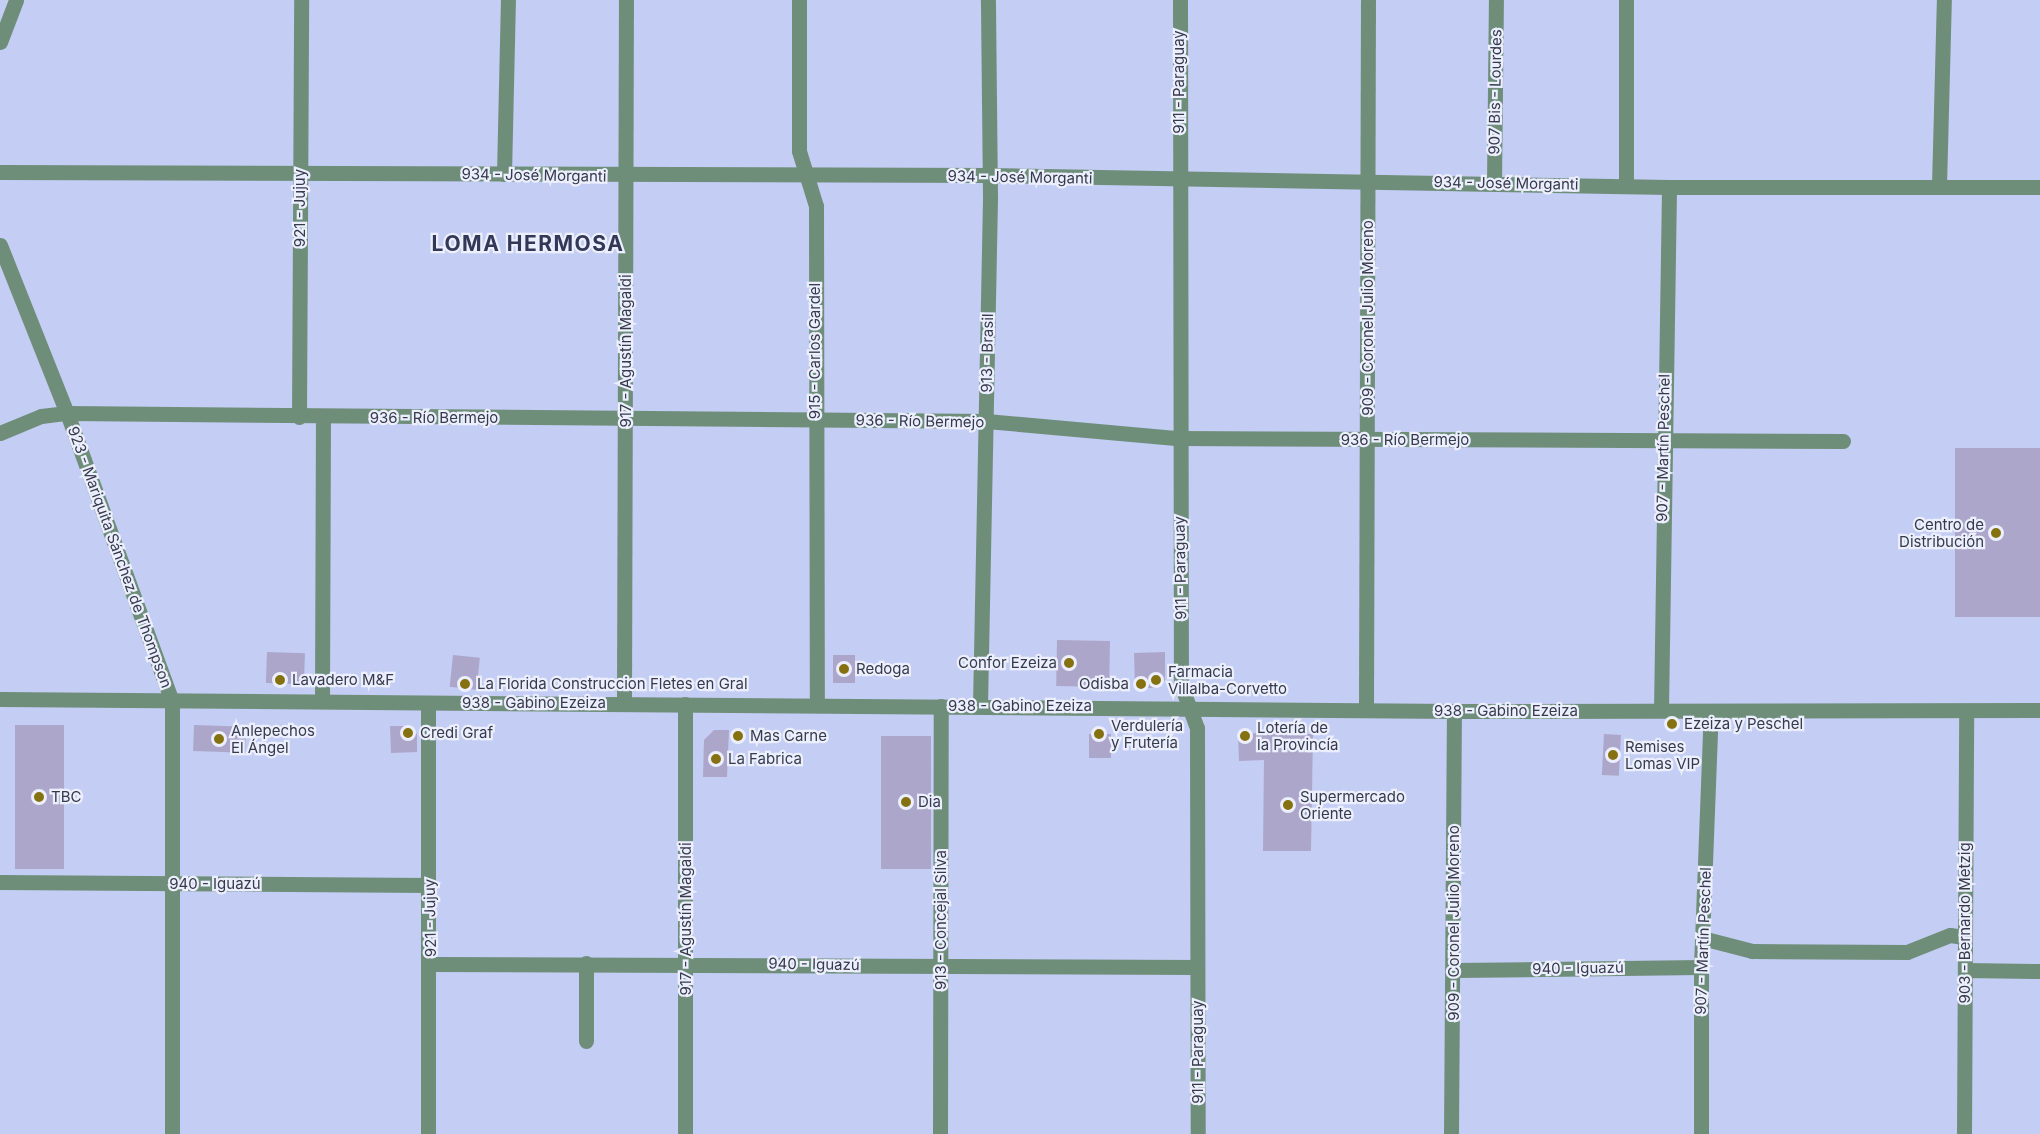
<!DOCTYPE html>
<meta charset="utf-8">
<style>
body{margin:0}
#map{position:relative;width:2040px;height:1134px;overflow:hidden;background:#c4cdf3;font-family:Inter,sans-serif}
div>[style]{position:absolute}
[style*='--x']{left:calc(var(--x)*1px);top:calc(var(--y)*1px);width:calc(var(--w)*1px);rotate:calc(var(--a)*1deg)}
.building>*{inset:0;background:#ada6cb;transform-origin:0 0}
.minor>*{height:15px;margin:-7.5px;padding:0 7.5px;transform-origin:7.5px;border-radius:7.5px;background:#6f8e79}
.dots>*{width:16px;height:16px;translate:-50% -50%;box-sizing:border-box;border:3px solid #ebefff;border-radius:50%}
span{translate:-50% -50%;white-space:nowrap;text-align:center;line-height:1.15;-webkit-text-stroke:4.5px #ebefff;paint-order:stroke}
.street-label{font-size:15px;color:#363a49}
.poi-label{font-size:15px;color:#363a49}
.right{translate:-100% -50%;text-align:right}
.left{translate:0 -50%;text-align:left}
.district-label{font-size:21px;color:#323856;font-weight:700;letter-spacing:1.5px}
</style>
<div id="map">
<div class="building">
<i style="left:1955px;top:448px;width:85px;height:169px"></i>
<i style="left:1057px;top:640px;width:53px;height:46px;rotate:1deg"></i>
<i style="left:267px;top:652px;width:38px;height:31px;rotate:2deg"></i>
<i style="clip-path:polygon(1165px 652px,1165px 680px,1156px 688px,1135px 688px,1134px 653px)"></i>
<i style="left:453px;top:655px;width:27px;height:32px;rotate:6deg"></i>
<i style="left:855px;top:655px;width:28px;height:22px;rotate:90deg"></i>
<i style="left:15px;top:725px;width:49px;height:144px"></i>
<i style="left:194px;top:725px;width:52px;height:26px;rotate:2deg"></i>
<i style="clip-path:polygon(390px 726px,408px 726px,417px 734px,417px 752px,391px 753px)"></i>
<i style="clip-path:polygon(714px 730px,729px 730px,727px 777px,703px 777px,704px 740px)"></i>
<i style="clip-path:polygon(1238px 733px,1313px 734px,1311px 851px,1263px 851px,1264px 760px,1239px 761px)"></i>
<i style="left:1089px;top:734px;width:22px;height:24px"></i>
<i style="left:1604px;top:734px;width:17px;height:41px;rotate:3deg"></i>
<i style="left:931px;top:736px;width:133px;height:50px;rotate:90deg"></i>
</div>
<div class="minor">
<i style="--x:799;--y:0;--w:151;--a:90"></i>
<i style="--x:799;--y:151;--w:58;--a:72.8"></i>
<i style="--x:816;--y:206;--w:498;--a:89.9"></i>
<i style="--x:1180;--y:0;--w:685;--a:89.92"></i>
<i style="--x:1181;--y:685;--w:46;--a:69.6"></i>
<i style="--x:1197;--y:728;--w:406;--a:89.9"></i>
<i style="--x:1626;--y:0;--w:184;--a:90"></i>
<i style="--x:0;--y:42;--w:45;--a:-69.1"></i>
<i style="--x:0;--y:172;--w:989;--a:0.17"></i>
<i style="--x:989;--y:175;--w:680;--a:1.01"></i>
<i style="--x:1669;--y:187;--w:371;--a:0"></i>
<i style="--x:504;--y:174;--w:174;--a:-88.7"></i>
<i style="--x:1494;--y:184;--w:184;--a:-89.4"></i>
<i style="--x:1939;--y:186;--w:186;--a:-88.5"></i>
<i style="--x:0;--y:245;--w:181;--a:68.3"></i>
<i style="--x:67;--y:413;--w:307;--a:70"></i>
<i style="--x:172;--y:701;--w:433;--a:90"></i>
<i style="--x:299;--y:417;--w:417;--a:-89.7"></i>
<i style="--x:0;--y:433;--w:44;--a:-22.5"></i>
<i style="--x:41;--y:416;--w:26;--a:-7"></i>
<i style="--x:67;--y:413;--w:919;--a:0.5"></i>
<i style="--x:986;--y:421;--w:193;--a:5.1"></i>
<i style="--x:1178;--y:438;--w:665;--a:0.26"></i>
<i style="--x:0;--y:699;--w:1454;--a:0.47"></i>
<i style="--x:1454;--y:711;--w:586;--a:-0.1"></i>
<i style="--x:322;--y:700;--w:283;--a:-89.8"></i>
<i style="--x:428;--y:703;--w:431;--a:90"></i>
<i style="--x:624;--y:703;--w:703;--a:-89.84"></i>
<i style="--x:980;--y:706;--w:509;--a:-88.87"></i>
<i style="--x:990;--y:197;--w:197;--a:-90.6"></i>
<i style="--x:1366;--y:709;--w:709;--a:-89.84"></i>
<i style="--x:1661;--y:710;--w:523;--a:-89.12"></i>
<i style="--x:0;--y:882;--w:430;--a:0.4"></i>
<i style="--x:1702;--y:938;--w:52;--a:14.6"></i>
<i style="--x:1752;--y:951;--w:155;--a:0.4"></i>
<i style="--x:1907;--y:952;--w:46;--a:-21.6"></i>
<i style="--x:1950;--y:935;--w:14;--a:8"></i>
<i style="--x:586;--y:963;--w:78;--a:90"></i>
<i style="--x:431;--y:964;--w:766;--a:0.22"></i>
<i style="--x:1454;--y:970;--w:247;--a:-0.7"></i>
<i style="--x:1965;--y:970;--w:75;--a:0.8"></i>
<i style="--x:685;--y:1134;--w:430;--a:-90"></i>
<i style="--x:940;--y:1134;--w:428;--a:-89.9"></i>
<i style="--x:1451;--y:1134;--w:423;--a:-89.6"></i>
<i style="--x:1701;--y:1134;--w:167;--a:-90"></i>
<i style="--x:1701;--y:967;--w:255;--a:-87.8"></i>
<i style="--x:1964;--y:1134;--w:423;--a:-89.7"></i>
</div>
<div class="dots">
<i style="left:1996px;top:533px;background:#867111"></i>
<i style="left:1069px;top:663px;background:#867111"></i>
<i style="left:844px;top:669px;background:#867111"></i>
<i style="left:280px;top:680px;background:#867111"></i>
<i style="left:1156px;top:680px;background:#867111"></i>
<i style="left:465px;top:684px;background:#867111"></i>
<i style="left:1141px;top:684px;background:#867111"></i>
<i style="left:1672px;top:724px;background:#867111"></i>
<i style="left:408px;top:733px;background:#867111"></i>
<i style="left:1099px;top:734px;background:#867111"></i>
<i style="left:738px;top:736px;background:#867111"></i>
<i style="left:1245px;top:736px;background:#867111"></i>
<i style="left:219px;top:739px;background:#867111"></i>
<i style="left:1613px;top:755px;background:#867111"></i>
<i style="left:716px;top:759px;background:#867111"></i>
<i style="left:39px;top:797px;background:#867111"></i>
<i style="left:906px;top:802px;background:#867111"></i>
<i style="left:1288px;top:805px;background:#867111"></i>
</div>
<div class="street-label">
<span style="left:1179px;top:82px;rotate:-90deg">911 - Paraguay</span>
<span style="left:1495px;top:92px;rotate:-89deg">907 Bis - Lourdes</span>
<span style="left:534px;top:175px;rotate:1deg">934 - José Morganti</span>
<span style="left:1020px;top:177px;rotate:1deg">934 - José Morganti</span>
<span style="left:1506px;top:183px;rotate:1deg">934 - José Morganti</span>
<span style="left:300px;top:208px;rotate:-90deg">921 - Jujuy</span>
<span style="left:1368px;top:318px;rotate:-90deg">909 - Coronel Julio Moreno</span>
<span style="left:626px;top:351px;rotate:-90deg">917 - Agustín Magaldi</span>
<span style="left:815px;top:351px;rotate:-90deg">915 - Carlos Gardel</span>
<span style="left:987px;top:353px;rotate:-89deg">913 - Brasil</span>
<span style="left:434px;top:418px">936 - Río Bermejo</span>
<span style="left:920px;top:421px;rotate:1deg">936 - Río Bermejo</span>
<span style="left:1405px;top:440px">936 - Río Bermejo</span>
<span style="left:1663px;top:448px;rotate:-89deg">907 - Martín Peschel</span>
<span style="left:120px;top:557px;rotate:70deg">923 - Mariquita Sánchez de Thompson</span>
<span style="left:1180px;top:568px;rotate:-91deg">911 - Paraguay</span>
<span style="left:534px;top:703px">938 - Gabino Ezeiza</span>
<span style="left:1020px;top:706px">938 - Gabino Ezeiza</span>
<span style="left:1506px;top:711px">938 - Gabino Ezeiza</span>
<span style="left:215px;top:884px">940 - Iguazú</span>
<span style="left:430px;top:918px;rotate:-91deg">921 - Jujuy</span>
<span style="left:686px;top:919px;rotate:-90deg">917 - Agustín Magaldi</span>
<span style="left:941px;top:920px;rotate:-90deg">913 - Concejal Silva</span>
<span style="left:1454px;top:923px;rotate:-90deg">909 - Coronel Julio Moreno</span>
<span style="left:1965px;top:923px;rotate:-90deg">903 - Bernardo Metzig</span>
<span style="left:1703px;top:941px;rotate:-88deg">907 - Martín Peschel</span>
<span style="left:814px;top:964px;rotate:1deg">940 - Iguazú</span>
<span style="left:1578px;top:968px;rotate:-1deg">940 - Iguazú</span>
<span style="left:1198px;top:1052px;rotate:-90deg">911 - Paraguay</span>
</div>
<div class="poi-label">
<span class="right" style="left:1984px;top:533px">Centro de<br>Distribución</span>
<span class="right" style="left:1057px;top:663px">Confor Ezeiza</span>
<span class="left" style="left:856px;top:669px">Redoga</span>
<span class="left" style="left:1168px;top:680px">Farmacia<br>Villalba-Corvetto</span>
<span class="left" style="left:292px;top:680px">Lavadero M&amp;F</span>
<span class="left" style="left:477px;top:684px">La Florida Construccion Fletes en Gral</span>
<span class="right" style="left:1129px;top:684px">Odisba</span>
<span class="left" style="left:1684px;top:724px">Ezeiza y Peschel</span>
<span class="left" style="left:1111px;top:734px">Verdulería<br>y Frutería</span>
<span class="left" style="left:1257px;top:736px">Lotería de<br>la Provincía</span>
<span class="left" style="left:231px;top:739px">Anlepechos<br>El Ángel</span>
<span class="left" style="left:420px;top:733px">Credi Graf</span>
<span class="left" style="left:750px;top:736px">Mas Carne</span>
<span class="left" style="left:1625px;top:755px">Remises<br>Lomas VIP</span>
<span class="left" style="left:728px;top:759px">La Fabrica</span>
<span class="left" style="left:1300px;top:805px">Supermercado<br>Oriente</span>
<span class="left" style="left:51px;top:797px">TBC</span>
<span class="left" style="left:918px;top:802px">Dia</span>
</div>
<div class="district-label">
<span style="left:528px;top:244px">LOMA HERMOSA</span>
</div>
</div>
